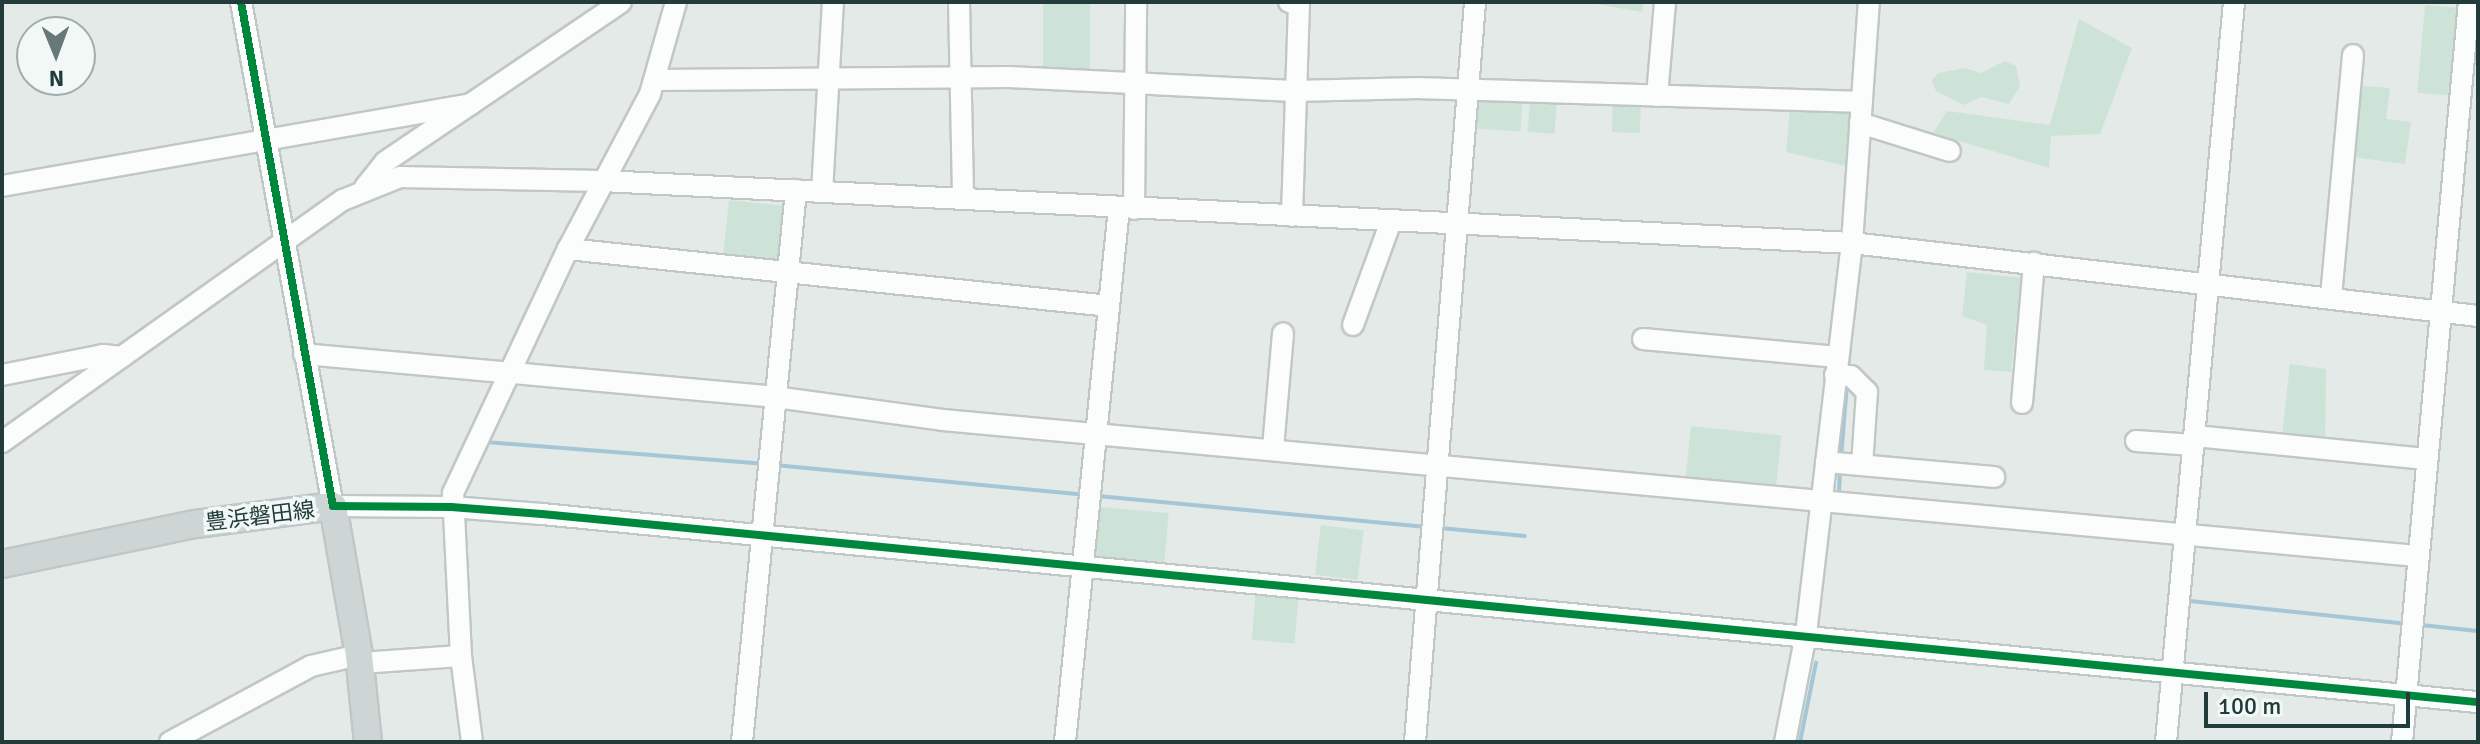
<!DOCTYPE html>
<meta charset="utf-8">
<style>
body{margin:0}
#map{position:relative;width:2480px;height:744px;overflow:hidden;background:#e4eae8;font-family:Signika,"Noto Sans JP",sans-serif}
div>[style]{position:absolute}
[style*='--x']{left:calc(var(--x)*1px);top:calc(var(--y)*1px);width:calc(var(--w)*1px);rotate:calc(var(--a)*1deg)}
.green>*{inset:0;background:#cde3d8;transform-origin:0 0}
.stream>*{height:4px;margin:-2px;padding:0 2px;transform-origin:2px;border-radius:2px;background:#a5c6d7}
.roads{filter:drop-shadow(2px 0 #c1c7c5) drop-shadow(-2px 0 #c1c7c5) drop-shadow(0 2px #c1c7c5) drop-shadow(0 -2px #c1c7c5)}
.minor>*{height:20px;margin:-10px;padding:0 10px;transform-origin:10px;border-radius:10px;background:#fbfcfc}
.major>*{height:26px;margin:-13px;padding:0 13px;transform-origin:13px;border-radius:13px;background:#cdd6d4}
.cycleway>*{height:8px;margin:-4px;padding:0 4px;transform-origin:4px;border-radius:4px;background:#00873e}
span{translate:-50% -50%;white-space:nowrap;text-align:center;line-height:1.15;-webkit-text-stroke:7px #f2f8f6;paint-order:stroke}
.street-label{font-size:22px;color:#223c3b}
.frame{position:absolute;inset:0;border:4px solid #223c3b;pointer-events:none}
.north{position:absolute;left:16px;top:16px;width:80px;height:80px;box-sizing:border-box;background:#f2f8f6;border:2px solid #9fadab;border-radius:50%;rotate:179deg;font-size:22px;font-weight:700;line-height:32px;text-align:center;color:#223c3b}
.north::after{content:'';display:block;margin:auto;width:28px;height:36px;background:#667978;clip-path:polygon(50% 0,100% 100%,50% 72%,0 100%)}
.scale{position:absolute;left:2204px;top:692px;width:206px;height:36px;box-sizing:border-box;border:4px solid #223c3b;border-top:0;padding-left:10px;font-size:24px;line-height:28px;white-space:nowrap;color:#223c3b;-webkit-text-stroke:6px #f2f8f6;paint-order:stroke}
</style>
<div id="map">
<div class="green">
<i style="left:1043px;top:2px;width:47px;height:77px"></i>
<i style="clip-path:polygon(1584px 2px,1644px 2px,1642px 12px)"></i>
<i style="left:2425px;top:5px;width:44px;height:88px;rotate:5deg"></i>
<i style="clip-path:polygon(2079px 19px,2132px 48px,2100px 134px,2051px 136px,2049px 168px,1933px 133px,1947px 111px,2050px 125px)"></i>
<i style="clip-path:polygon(2005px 61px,2016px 66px,2020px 86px,2009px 104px,1981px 97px,1964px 105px,1936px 91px,1932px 80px,1938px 73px,1965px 68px,1981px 73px)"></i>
<i style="clip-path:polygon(2350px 85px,2390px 88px,2386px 119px,2411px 122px,2405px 164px,2344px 156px)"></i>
<i style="left:1471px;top:94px;width:52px;height:34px;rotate:4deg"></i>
<i style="left:1530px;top:99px;width:27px;height:33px;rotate:4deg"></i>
<i style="left:1613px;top:99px;width:28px;height:33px;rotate:2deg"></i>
<i style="clip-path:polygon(1790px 108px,1850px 108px,1846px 166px,1786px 152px)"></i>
<i style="left:729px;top:200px;width:65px;height:56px;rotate:6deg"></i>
<i style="clip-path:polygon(1967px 272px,2021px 278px,2011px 372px,1984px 370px,1987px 325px,1962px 316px)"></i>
<i style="clip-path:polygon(2290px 364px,2326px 369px,2325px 449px,2281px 445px)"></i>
<i style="left:1691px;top:426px;width:91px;height:61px;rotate:6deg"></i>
<i style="left:1100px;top:507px;width:69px;height:50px;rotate:5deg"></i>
<i style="left:1321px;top:525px;width:43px;height:50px;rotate:7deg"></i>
<i style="left:1256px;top:590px;width:43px;height:50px;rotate:5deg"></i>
</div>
<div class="stream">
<i style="--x:1848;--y:370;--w:47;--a:-85.1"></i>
<i style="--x:486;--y:442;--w:278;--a:4.5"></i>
<i style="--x:1841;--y:458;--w:75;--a:-85.4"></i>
<i style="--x:775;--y:465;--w:311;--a:5.5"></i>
<i style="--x:1839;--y:491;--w:20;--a:-87"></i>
<i style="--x:1098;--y:496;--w:330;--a:5.4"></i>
<i style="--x:1440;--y:528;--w:85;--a:5.4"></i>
<i style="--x:2190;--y:601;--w:219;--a:6"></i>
<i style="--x:2421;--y:625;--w:57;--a:6"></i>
<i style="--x:1800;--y:742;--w:81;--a:-78.6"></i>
</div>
<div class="roads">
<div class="minor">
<i style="--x:241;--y:2;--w:512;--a:79.66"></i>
<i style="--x:333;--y:506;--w:118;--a:0.5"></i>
<i style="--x:451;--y:507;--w:91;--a:4.4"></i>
<i style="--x:542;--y:514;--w:1945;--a:5.55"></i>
<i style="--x:959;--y:2;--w:196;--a:88.8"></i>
<i style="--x:1289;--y:2;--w:10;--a:11"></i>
<i style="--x:1299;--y:4;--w:212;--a:91.9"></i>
<i style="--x:656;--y:80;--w:353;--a:-0.5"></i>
<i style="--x:1009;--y:77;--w:285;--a:2.8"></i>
<i style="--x:1294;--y:91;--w:125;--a:-1.4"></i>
<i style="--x:1419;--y:88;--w:443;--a:1.8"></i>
<i style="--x:1657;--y:96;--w:94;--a:-85.1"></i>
<i style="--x:1860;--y:123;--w:94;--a:17.3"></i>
<i style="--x:2;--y:186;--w:476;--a:-9.9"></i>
<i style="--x:365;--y:187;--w:32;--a:-51"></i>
<i style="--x:385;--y:162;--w:285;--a:-34.1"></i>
<i style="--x:822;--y:192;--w:190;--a:-86.7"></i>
<i style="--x:1134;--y:209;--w:207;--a:-89.4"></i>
<i style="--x:568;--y:249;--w:544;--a:6.01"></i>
<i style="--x:2331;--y:297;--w:243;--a:-84.8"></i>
<i style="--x:1353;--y:325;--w:111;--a:-69.9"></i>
<i style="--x:1643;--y:339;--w:195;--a:5.3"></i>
<i style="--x:304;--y:354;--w:473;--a:5.2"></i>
<i style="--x:775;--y:397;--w:170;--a:7.8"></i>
<i style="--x:943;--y:420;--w:1480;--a:5.27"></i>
<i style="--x:2;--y:375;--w:103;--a:-11.2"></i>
<i style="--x:103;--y:355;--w:19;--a:6"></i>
<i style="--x:1835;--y:375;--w:16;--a:4"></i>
<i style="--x:1851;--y:376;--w:23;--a:45"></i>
<i style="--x:1867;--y:392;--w:73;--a:93.9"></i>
<i style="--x:2022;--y:403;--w:141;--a:-85.1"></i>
<i style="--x:2195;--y:436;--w:232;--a:5.7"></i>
<i style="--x:2136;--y:441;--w:58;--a:3.9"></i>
<i style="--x:2;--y:442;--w:418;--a:-35.4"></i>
<i style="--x:343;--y:200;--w:61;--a:-22"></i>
<i style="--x:400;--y:177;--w:202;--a:1.1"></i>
<i style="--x:602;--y:181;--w:1252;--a:2.84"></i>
<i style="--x:1852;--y:243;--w:630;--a:6.65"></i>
<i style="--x:1273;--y:448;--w:115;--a:-85"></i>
<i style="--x:1826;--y:462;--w:169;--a:5.1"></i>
<i style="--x:360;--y:663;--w:101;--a:-4"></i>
<i style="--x:170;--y:742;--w:160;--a:-28.3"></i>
<i style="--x:311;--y:666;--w:49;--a:-12.9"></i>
<i style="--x:472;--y:742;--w:87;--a:-97.3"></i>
<i style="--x:461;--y:656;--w:163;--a:-92.8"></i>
<i style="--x:453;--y:493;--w:270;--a:-64.8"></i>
<i style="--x:568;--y:249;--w:175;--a:-62.1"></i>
<i style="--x:650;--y:94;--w:96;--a:-74.2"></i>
<i style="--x:742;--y:742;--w:555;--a:-84.41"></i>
<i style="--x:1065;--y:742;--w:537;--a:-84.23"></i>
<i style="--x:1415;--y:742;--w:742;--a:-85.36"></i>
<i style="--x:1785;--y:742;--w:110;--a:-79"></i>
<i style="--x:1806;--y:634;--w:394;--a:-83.3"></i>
<i style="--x:1852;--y:243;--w:242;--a:-86"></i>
<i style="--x:2166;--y:742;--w:743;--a:-84.75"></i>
<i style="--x:2402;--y:742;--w:743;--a:-84.83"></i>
</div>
<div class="major">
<i style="--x:2;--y:564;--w:198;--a:-11.7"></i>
<i style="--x:196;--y:524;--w:138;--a:-7.5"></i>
<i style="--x:333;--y:506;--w:151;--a:80.1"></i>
<i style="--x:359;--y:655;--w:87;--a:84.1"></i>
</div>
</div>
<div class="cycleway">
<i style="--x:241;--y:2;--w:512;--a:79.66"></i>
<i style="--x:333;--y:506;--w:118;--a:0.5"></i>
<i style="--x:451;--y:507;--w:91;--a:4.4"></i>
<i style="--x:542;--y:514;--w:1945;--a:5.55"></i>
</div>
<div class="street-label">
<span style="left:260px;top:516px;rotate:-7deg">豊浜磐田線</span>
</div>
<div class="frame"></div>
<div class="north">N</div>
<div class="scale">100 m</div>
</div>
